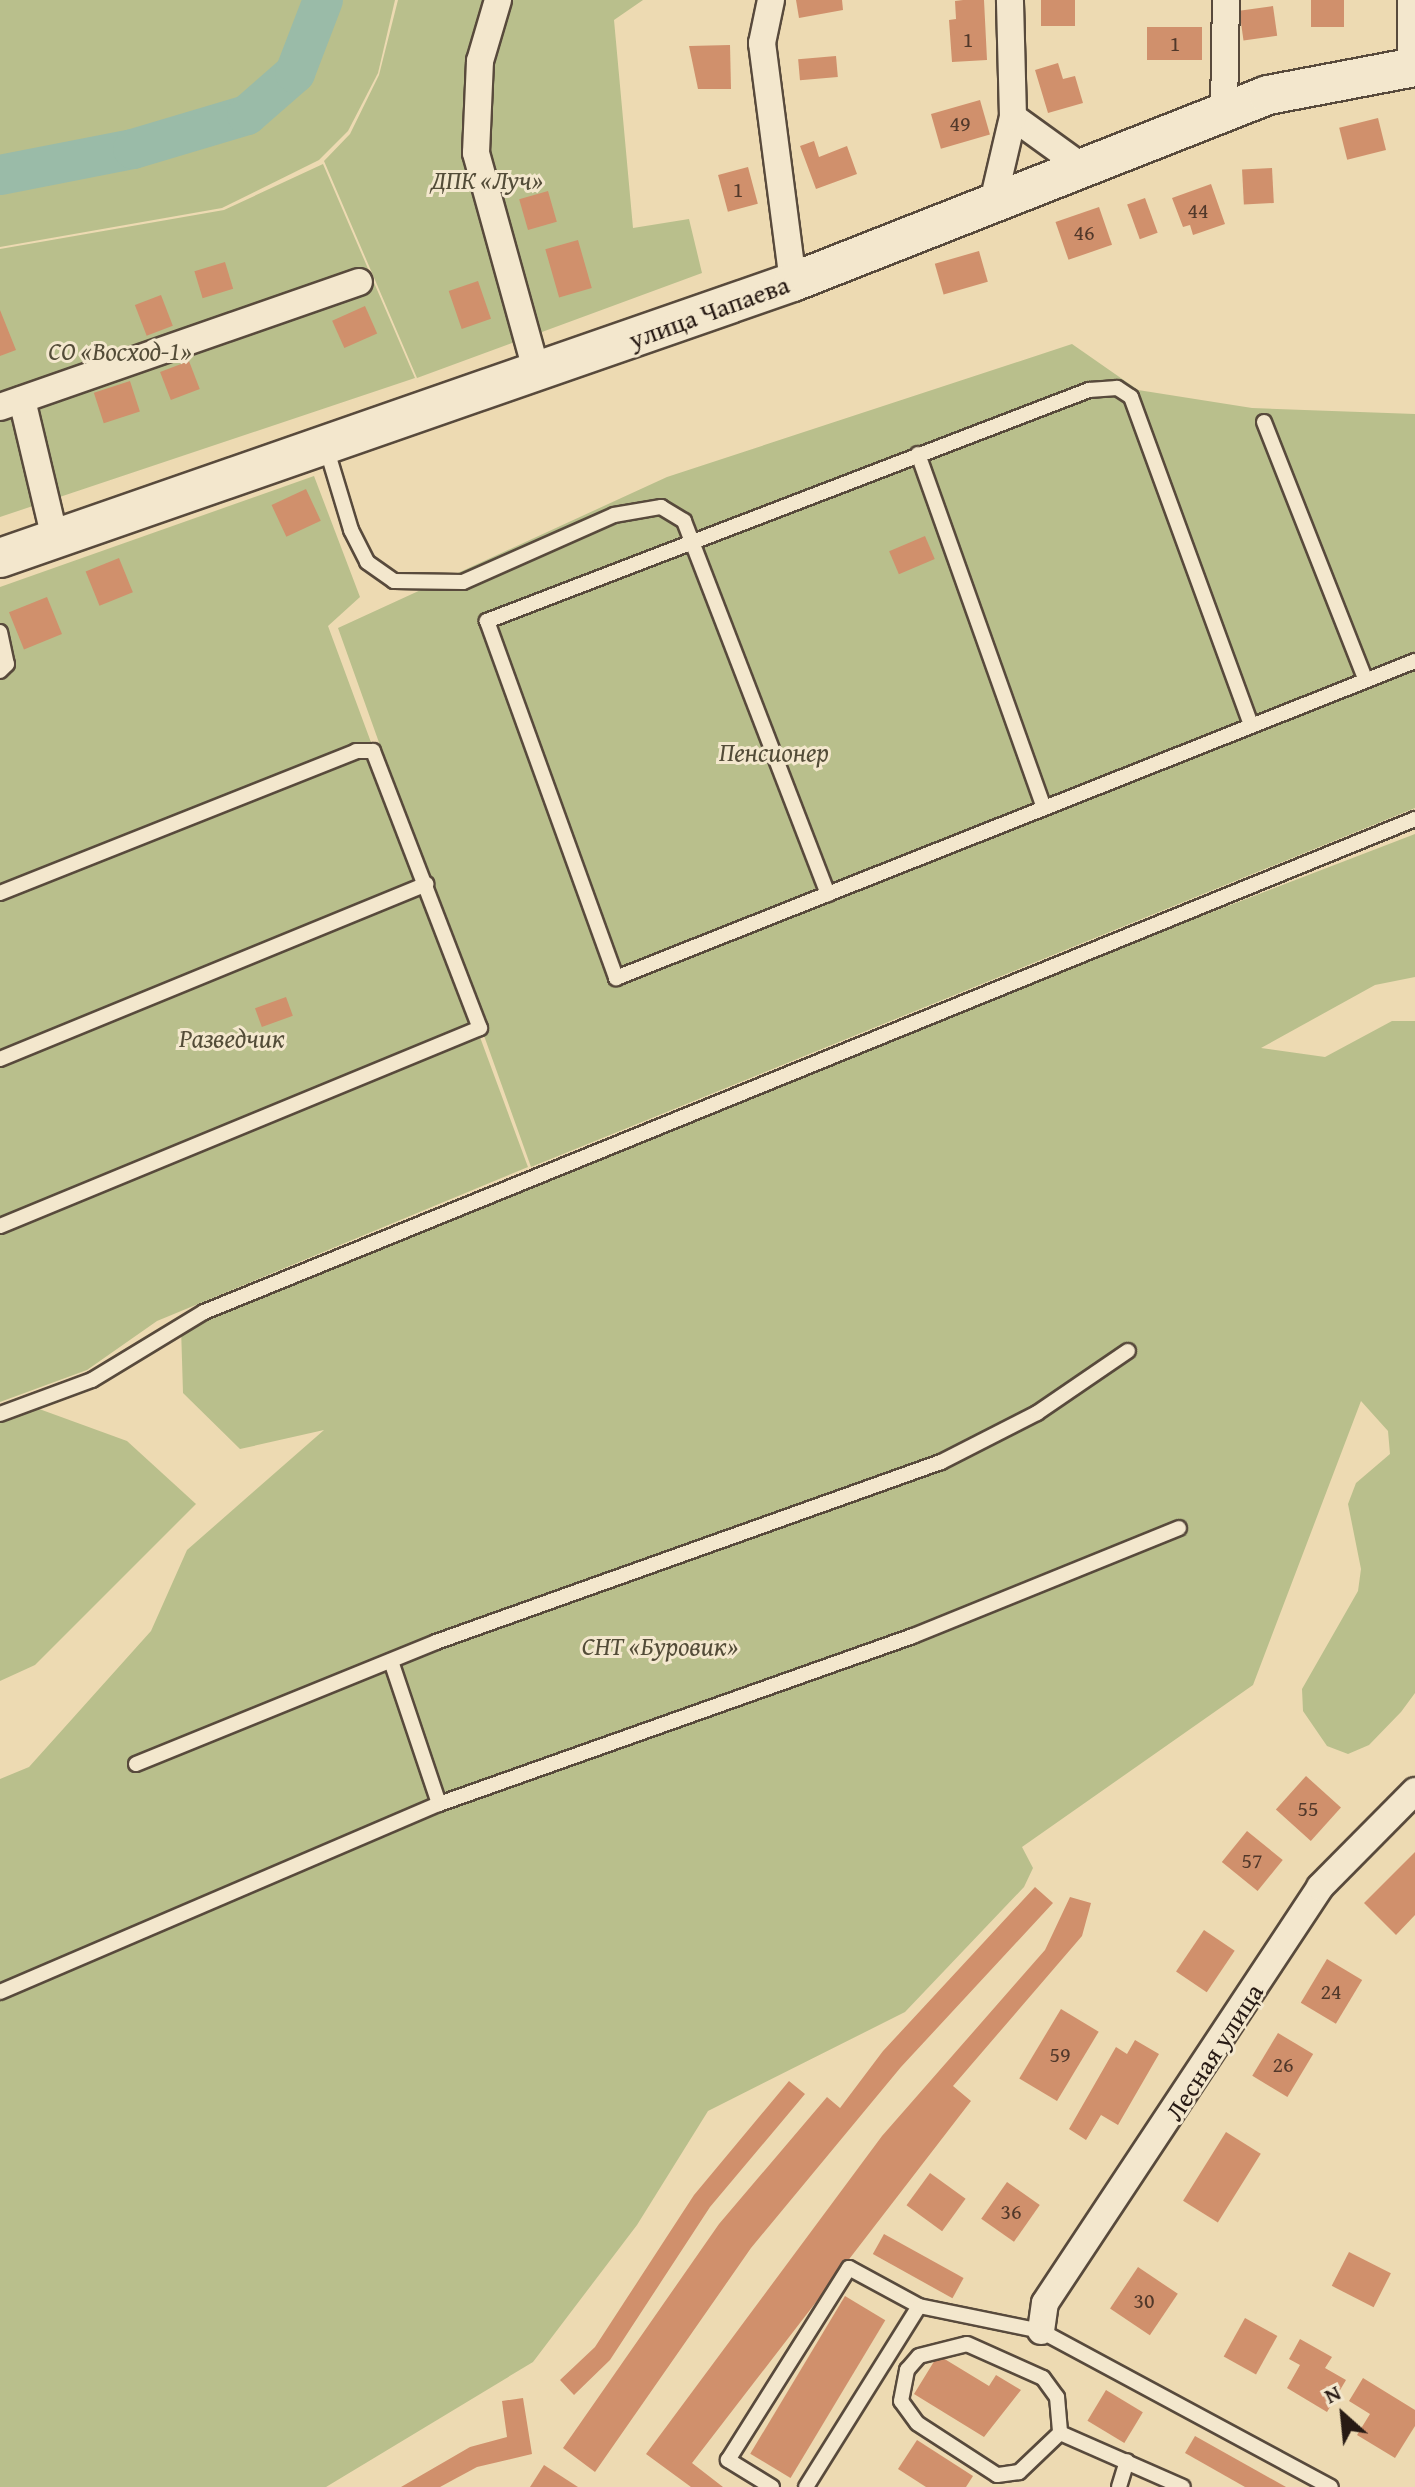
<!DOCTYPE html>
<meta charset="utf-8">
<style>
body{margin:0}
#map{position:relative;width:1415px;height:2487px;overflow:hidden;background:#eddab2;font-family:"Gentium Book Plus",serif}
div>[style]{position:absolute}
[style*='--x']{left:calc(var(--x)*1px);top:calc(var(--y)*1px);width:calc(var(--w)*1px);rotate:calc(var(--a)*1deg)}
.green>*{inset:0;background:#b9bf8c}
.river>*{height:40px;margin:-20px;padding:0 20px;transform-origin:20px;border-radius:20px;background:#9abba8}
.building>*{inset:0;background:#d0906c;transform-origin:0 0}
.roads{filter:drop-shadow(2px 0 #584a3c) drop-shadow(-2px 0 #584a3c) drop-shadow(0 2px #584a3c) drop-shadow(0 -2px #584a3c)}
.lane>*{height:14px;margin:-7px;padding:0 7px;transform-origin:7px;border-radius:7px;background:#f3e7cd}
.street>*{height:26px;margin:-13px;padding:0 13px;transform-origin:13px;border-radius:13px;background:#f3e7cd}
.secondary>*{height:38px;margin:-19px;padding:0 19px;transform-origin:19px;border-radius:19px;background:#f3e7cd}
span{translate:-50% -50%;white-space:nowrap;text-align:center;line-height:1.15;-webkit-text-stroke:6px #f3e7cd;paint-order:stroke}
.number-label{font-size:22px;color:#51382a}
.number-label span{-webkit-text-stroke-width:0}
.park-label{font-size:26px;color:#534c38;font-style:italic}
.street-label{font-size:26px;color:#271a14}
.north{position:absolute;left:1303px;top:2375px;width:80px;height:80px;-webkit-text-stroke:6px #f3e7cd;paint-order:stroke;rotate:333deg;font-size:22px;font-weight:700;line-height:32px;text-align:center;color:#271a14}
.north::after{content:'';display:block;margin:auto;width:28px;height:36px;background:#271a14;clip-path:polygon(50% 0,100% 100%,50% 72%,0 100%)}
</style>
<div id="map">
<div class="green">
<i style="clip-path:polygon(0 0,395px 0,378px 73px,348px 131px,319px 160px,222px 208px,0 247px)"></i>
<i style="clip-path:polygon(398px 0,643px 0,614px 20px,633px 228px,689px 219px,702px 273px,417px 378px,324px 161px,350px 134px,379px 75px)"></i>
<i style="clip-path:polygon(323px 164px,415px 378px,0 517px,0 249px,224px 210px)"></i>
<i style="clip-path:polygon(1072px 344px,1138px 390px,1252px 408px,1415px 414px,1415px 808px,531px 1167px,338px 628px,667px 477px)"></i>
<i style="clip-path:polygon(314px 476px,360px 597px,328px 626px,528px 1167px,157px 1321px,87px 1370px,0 1402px,0 587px)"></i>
<i style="clip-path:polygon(1415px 834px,1415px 977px,1375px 985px,1261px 1048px,1325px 1057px,1392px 1021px,1415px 1021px,1415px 1693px,1401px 1712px,1369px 1745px,1348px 1754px,1327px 1746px,1303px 1711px,1302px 1689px,1358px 1591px,1361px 1569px,1348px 1504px,1356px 1483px,1390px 1454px,1388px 1431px,1361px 1401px,1253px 1685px,1022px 1847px,1033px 1868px,1024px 1887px,905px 2012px,708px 2111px,637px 2225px,533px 2362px,326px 2487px,0 2487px,0 1779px,29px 1767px,151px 1631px,187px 1550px,324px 1430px,240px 1449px,183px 1393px,181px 1327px,871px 1043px)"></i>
<i style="clip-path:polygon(31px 1406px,127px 1441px,196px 1504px,35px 1665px,0 1681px,0 1418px)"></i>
</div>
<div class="river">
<i style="--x:0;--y:175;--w:136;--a:-11.1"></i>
<i style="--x:133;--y:149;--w:119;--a:-16.6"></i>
<i style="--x:247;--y:115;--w:64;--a:-41.2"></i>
<i style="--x:295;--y:73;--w:78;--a:-69"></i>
</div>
<div class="building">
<i style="clip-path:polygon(796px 0,842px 0,843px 10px,799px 18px)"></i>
<i style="clip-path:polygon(963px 0,984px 0,987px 60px,952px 62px,949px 20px,956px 19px,955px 1px)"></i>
<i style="left:1041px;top:0;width:34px;height:26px"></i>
<i style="left:1311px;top:0;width:33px;height:27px"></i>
<i style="left:1273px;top:6px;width:30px;height:34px;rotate:82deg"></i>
<i style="left:1202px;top:27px;width:33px;height:55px;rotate:90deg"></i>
<i style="clip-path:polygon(730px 45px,731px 89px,698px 89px,689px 46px)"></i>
<i style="left:836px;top:56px;width:21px;height:38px;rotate:85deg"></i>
<i style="clip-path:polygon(1058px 63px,1063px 79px,1075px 76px,1083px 103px,1048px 113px,1035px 70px)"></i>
<i style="left:980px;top:100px;width:36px;height:51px;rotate:74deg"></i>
<i style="left:1378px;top:118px;width:33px;height:40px;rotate:76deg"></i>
<i style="clip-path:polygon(814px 141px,819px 157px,847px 146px,857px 174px,816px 189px,800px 146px)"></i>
<i style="left:748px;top:167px;width:38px;height:31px;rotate:75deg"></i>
<i style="left:1272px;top:168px;width:35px;height:30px;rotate:87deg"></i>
<i style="clip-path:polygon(1211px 184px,1225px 224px,1193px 235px,1190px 225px,1183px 227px,1172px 198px)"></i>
<i style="left:548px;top:191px;width:32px;height:30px;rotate:74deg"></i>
<i style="left:1145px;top:198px;width:37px;height:19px;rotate:70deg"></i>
<i style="left:1099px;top:207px;width:40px;height:46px;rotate:71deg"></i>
<i style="left:578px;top:240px;width:50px;height:34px;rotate:74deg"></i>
<i style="left:979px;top:251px;width:32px;height:46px;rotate:74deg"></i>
<i style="left:225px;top:262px;width:28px;height:32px;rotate:73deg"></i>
<i style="left:478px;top:281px;width:40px;height:31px;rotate:71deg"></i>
<i style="left:161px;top:295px;width:33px;height:28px;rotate:69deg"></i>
<i style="left:365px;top:306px;width:30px;height:36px;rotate:66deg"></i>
<i style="clip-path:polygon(0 310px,16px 350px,0 356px)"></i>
<i style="left:189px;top:361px;width:30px;height:31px;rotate:69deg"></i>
<i style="left:130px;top:381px;width:32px;height:38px;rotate:72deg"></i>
<i style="left:306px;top:489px;width:35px;height:38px;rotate:65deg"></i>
<i style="left:925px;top:536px;width:25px;height:39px;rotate:67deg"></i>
<i style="left:119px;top:558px;width:37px;height:36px;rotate:68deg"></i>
<i style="left:47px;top:597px;width:40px;height:41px;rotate:68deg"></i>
<i style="left:286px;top:997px;width:20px;height:33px;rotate:70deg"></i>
<i style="left:1306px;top:1776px;width:47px;height:45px;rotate:42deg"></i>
<i style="left:1247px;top:1831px;width:46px;height:40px;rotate:39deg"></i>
<i style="clip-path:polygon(1415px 1852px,1415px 1915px,1396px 1935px,1364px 1903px)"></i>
<i style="clip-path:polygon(1035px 1887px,1053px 1903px,901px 2067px,751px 2248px,595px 2472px,563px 2448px,719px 2224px,827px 2097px,840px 2108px,883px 2051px)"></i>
<i style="clip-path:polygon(1070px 1897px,1091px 1903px,1082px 1936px,953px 2086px,971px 2101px,692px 2463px,723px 2487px,691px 2487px,646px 2454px,882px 2136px,1045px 1950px)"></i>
<i style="left:1204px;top:1930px;width:37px;height:50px;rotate:34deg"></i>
<i style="left:1327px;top:1959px;width:41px;height:51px;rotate:31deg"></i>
<i style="left:1061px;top:2009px;width:44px;height:81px;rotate:31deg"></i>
<i style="left:1278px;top:2033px;width:41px;height:50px;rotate:31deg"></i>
<i style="clip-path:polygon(1135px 2040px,1159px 2054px,1118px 2125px,1101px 2115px,1086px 2140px,1069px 2129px,1116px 2047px,1127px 2054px)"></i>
<i style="clip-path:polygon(789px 2081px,805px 2094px,710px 2207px,610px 2360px,574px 2395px,560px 2380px,595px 2347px,694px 2195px)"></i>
<i style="left:1226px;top:2132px;width:41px;height:81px;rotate:32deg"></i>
<i style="left:930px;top:2173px;width:44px;height:40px;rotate:36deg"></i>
<i style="left:1007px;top:2182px;width:40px;height:45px;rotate:35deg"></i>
<i style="left:884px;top:2234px;width:91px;height:23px;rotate:29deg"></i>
<i style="left:1349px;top:2252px;width:47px;height:38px;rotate:27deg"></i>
<i style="left:1138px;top:2267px;width:48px;height:50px;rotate:34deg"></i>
<i style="left:845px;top:2296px;width:47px;height:184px;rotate:31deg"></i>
<i style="left:1245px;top:2318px;width:37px;height:44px;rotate:29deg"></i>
<i style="clip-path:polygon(1300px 2339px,1332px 2357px,1325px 2368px,1346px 2380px,1327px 2412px,1287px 2388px,1300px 2365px,1289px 2359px)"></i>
<i style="clip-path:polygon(938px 2355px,989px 2386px,996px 2375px,1021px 2390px,984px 2437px,914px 2394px)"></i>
<i style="clip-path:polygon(1363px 2378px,1415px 2410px,1415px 2426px,1395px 2458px,1357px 2435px,1370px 2414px,1349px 2401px)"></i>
<i style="left:1106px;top:2390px;width:43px;height:36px;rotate:31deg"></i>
<i style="clip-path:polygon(523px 2398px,532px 2454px,477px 2467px,440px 2487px,401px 2487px,470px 2447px,507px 2437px,502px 2401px)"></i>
<i style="clip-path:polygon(1195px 2436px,1286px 2487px,1245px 2487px,1185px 2453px)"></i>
<i style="clip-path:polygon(917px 2440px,973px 2476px,966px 2487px,926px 2487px,898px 2469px)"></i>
<i style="clip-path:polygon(544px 2465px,578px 2487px,530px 2487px)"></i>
</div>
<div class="roads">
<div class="lane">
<i style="--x:1264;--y:422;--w:276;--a:68.5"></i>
<i style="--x:326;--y:447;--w:87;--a:73.2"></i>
<i style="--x:351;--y:530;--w:36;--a:63"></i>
<i style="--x:367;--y:562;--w:33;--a:35"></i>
<i style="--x:394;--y:581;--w:69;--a:0.8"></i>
<i style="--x:463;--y:582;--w:165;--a:-23.9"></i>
<i style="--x:614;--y:515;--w:48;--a:-9.7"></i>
<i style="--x:661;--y:507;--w:27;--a:31"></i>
<i style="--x:684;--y:521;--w:400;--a:68.9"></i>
<i style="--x:918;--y:454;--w:375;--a:70.4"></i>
<i style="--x:0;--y:632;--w:33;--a:78"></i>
<i style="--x:7;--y:664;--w:10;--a:135"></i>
<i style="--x:1250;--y:722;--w:346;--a:-110.1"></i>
<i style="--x:1131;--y:397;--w:17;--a:-147"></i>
<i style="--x:1117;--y:388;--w:28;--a:176"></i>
<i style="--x:1089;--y:390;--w:645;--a:159.01"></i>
<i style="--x:487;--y:621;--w:380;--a:70.1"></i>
<i style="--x:616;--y:978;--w:860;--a:-21.64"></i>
<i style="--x:0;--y:893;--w:383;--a:-21.7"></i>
<i style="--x:356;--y:751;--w:17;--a:0"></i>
<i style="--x:373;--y:751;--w:297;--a:68.9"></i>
<i style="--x:480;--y:1028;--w:519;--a:157.58"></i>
<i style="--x:0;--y:1059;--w:461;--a:-22.3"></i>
<i style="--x:0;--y:1414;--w:98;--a:-20.3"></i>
<i style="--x:92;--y:1380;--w:131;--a:-31.3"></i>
<i style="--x:204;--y:1312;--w:1308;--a:-22.15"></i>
<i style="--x:391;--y:1661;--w:151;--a:71.4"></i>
<i style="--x:136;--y:1764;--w:324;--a:-22.1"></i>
<i style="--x:436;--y:1642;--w:536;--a:-19.62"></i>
<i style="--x:941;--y:1462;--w:108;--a:-27"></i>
<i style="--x:1037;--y:1413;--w:110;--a:-34.3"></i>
<i style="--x:0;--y:1992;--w:478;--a:-23.2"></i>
<i style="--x:439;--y:1804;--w:503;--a:-19.52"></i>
<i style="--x:913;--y:1636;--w:287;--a:-22.1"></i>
<i style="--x:967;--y:2344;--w:83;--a:24.1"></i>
<i style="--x:1043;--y:2378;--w:24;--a:54"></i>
<i style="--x:1057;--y:2397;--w:36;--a:85"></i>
<i style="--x:1060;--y:2433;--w:57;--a:136.4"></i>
<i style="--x:1019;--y:2472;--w:22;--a:172"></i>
<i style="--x:997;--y:2475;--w:95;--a:-147"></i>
<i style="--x:917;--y:2423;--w:27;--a:-126"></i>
<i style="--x:901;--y:2401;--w:32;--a:-79"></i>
<i style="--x:907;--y:2370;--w:18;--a:-49"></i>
<i style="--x:919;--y:2356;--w:49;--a:-14"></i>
<i style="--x:1060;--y:2433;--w:134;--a:23.7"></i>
<i style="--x:772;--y:2487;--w:52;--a:-148.5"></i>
<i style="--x:728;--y:2460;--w:227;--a:-57.8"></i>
<i style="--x:849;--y:2268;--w:80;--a:28.5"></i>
<i style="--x:919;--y:2306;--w:125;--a:11.6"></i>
<i style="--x:1041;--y:2331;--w:329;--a:28.3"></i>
<i style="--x:806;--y:2487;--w:213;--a:-58"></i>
<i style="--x:1119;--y:2487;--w:27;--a:-73"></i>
</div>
<div class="street">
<i style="--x:498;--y:0;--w:64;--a:106.4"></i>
<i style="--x:480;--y:61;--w:92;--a:92.5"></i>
<i style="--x:476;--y:153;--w:228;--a:74.5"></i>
<i style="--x:771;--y:0;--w:44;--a:101.8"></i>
<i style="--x:762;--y:43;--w:241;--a:82.6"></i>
<i style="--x:1411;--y:0;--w:67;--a:90"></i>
<i style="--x:1224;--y:111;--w:111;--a:-89"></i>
<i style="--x:1013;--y:117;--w:85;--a:35.9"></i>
<i style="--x:993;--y:202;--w:87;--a:-76.8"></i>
<i style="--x:1013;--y:117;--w:117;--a:-91.5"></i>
<i style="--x:22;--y:400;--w:143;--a:76.6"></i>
<i style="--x:0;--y:407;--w:380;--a:-19.2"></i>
<i style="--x:1041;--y:2331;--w:28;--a:-82"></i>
<i style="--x:1045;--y:2303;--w:499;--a:-56.5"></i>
<i style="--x:1320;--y:1887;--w:135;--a:-45.3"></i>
</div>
<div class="secondary">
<i style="--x:0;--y:558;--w:840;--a:-19.19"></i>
<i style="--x:793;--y:282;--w:510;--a:-21.49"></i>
<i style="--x:1268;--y:95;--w:150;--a:-10.8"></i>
</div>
</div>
<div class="number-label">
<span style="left:968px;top:40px">1</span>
<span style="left:1175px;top:44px">1</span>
<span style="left:960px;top:124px">49</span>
<span style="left:738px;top:190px">1</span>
<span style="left:1198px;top:211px">44</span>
<span style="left:1084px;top:233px">46</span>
<span style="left:1308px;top:1809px">55</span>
<span style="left:1252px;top:1861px">57</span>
<span style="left:1331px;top:1992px">24</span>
<span style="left:1060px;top:2055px">59</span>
<span style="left:1283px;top:2065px">26</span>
<span style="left:1011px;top:2212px">36</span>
<span style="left:1144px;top:2301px">30</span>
</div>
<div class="park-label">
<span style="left:487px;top:180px">ДПК «Луч»</span>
<span style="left:120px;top:351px">СО «Восход-1»</span>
<span style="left:774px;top:752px">Пенсионер</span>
<span style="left:232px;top:1038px">Разведчик</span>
<span style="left:660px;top:1646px">СНТ «Буровик»</span>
</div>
<div class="street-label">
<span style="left:709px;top:312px;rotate:-20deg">улица Чапаева</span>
<span style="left:1214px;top:2052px;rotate:-57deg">Лесная улица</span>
</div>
<div class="north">N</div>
</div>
